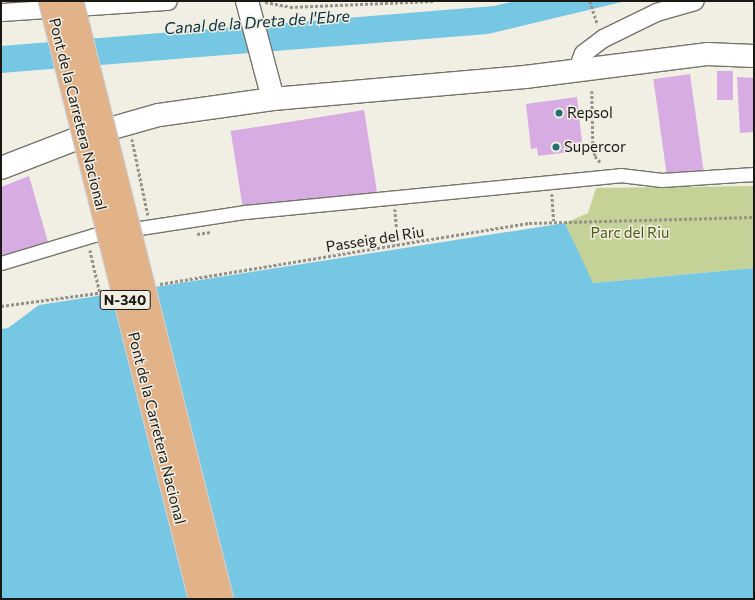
<!DOCTYPE html>
<style>
body{margin:0}
#map{position:relative;width:755px;height:600px;overflow:hidden;background:#f1eee3;font-family:Commissioner,sans-serif}
div>[style]{position:absolute}
[style*='--x']{left:calc(var(--x)*1px);top:calc(var(--y)*1px);width:calc(var(--w)*1px);rotate:calc(var(--a)*1deg)}
.green>*{inset:0;background:#c4d298}
.water>*{inset:0;background:#76c7e4}
.building>*{inset:0;background:#d7ace2;transform-origin:0 0}
.path>*{height:2.5px;margin-top:-1.25px;transform-origin:0;background:repeating-linear-gradient(90deg,#96938b 0 3px,transparent 0 5px)}
.roads{filter:drop-shadow(1px 0 #76746a) drop-shadow(-1px 0 #76746a) drop-shadow(0 1px #76746a) drop-shadow(0 -1px #76746a)}
.pedestrian>*{height:13px;margin:-6.5px;padding:0 6.5px;transform-origin:6.5px;border-radius:6.5px;background:#fff}
.minor>*{height:17px;margin:-8.5px;padding:0 8.5px;transform-origin:8.5px;border-radius:8.5px;background:#fff}
.tertiary>*{height:22px;margin:-11px;padding:0 11px;transform-origin:11px;border-radius:11px;background:#fff}
.bridges{filter:drop-shadow(1px 0 #cccccb) drop-shadow(-1px 0 #cccccb) drop-shadow(0 1px #cccccb) drop-shadow(0 -1px #cccccb)}
.trunk-bridge>*{height:22px;margin:-11px;padding:0 11px;transform-origin:11px;border-radius:11px;background:#e2b288}
.dots>*{width:11px;height:11px;translate:-50% -50%;box-sizing:border-box;border:2px solid #f1eee3;border-radius:50%}
span{translate:-50% -50%;white-space:nowrap;text-align:center;line-height:1.15;-webkit-text-stroke:3px #f1eee3;paint-order:stroke}
.shield-label span{padding:1px 3px;background:#f1eee3;border:1px solid;border-radius:3px;-webkit-text-stroke-width:0}
.shield-label{font-size:14px;color:#191814;font-weight:700}
.poi-label{font-size:15px;color:#191814}
.left{translate:0 -50%;text-align:left}
.street-label{font-size:15px;color:#191814}
.park-label{font-size:15px;color:#505c13}
.water-label{font-size:16px;color:#08303c;font-style:italic}
.frame{position:absolute;inset:0;border:2px solid #191814;pointer-events:none}
</style>
<div id="map">
<div class="green">
<i style="clip-path:polygon(754px 186px,754px 268px,592px 283px,565px 223px,588px 213px,596px 188px)"></i>
</div>
<div class="water">
<i style="clip-path:polygon(515px 1px,626px 1px,488px 34px,1px 73px,1px 46px,494px 6px)"></i>
<i style="clip-path:polygon(565px 223px,593px 283px,754px 268px,754px 599px,1px 599px,1px 329px,8px 328px,39px 305px)"></i>
</div>
<div class="building">
<i style="left:717px;top:71px;width:16px;height:29px"></i>
<i style="left:690px;top:74px;width:98px;height:37px;rotate:82deg"></i>
<i style="clip-path:polygon(737px 77px,754px 78px,754px 132px,740px 133px)"></i>
<i style="clip-path:polygon(577px 97px,582px 142px,576px 143px,577px 151px,538px 156px,537px 148px,531px 149px,526px 104px)"></i>
<i style="left:364px;top:110px;width:83px;height:135px;rotate:81deg"></i>
<i style="clip-path:polygon(29px 176px,48px 242px,1px 256px,1px 187px)"></i>
</div>
<div class="path">
<i style="--x:590;--y:1;--w:25;--a:72"></i>
<i style="--x:265;--y:2;--w:25;--a:11"></i>
<i style="--x:290;--y:7;--w:144;--a:-2.4"></i>
<i style="--x:592;--y:91;--w:52;--a:88.9"></i>
<i style="--x:593;--y:143;--w:13;--a:81"></i>
<i style="--x:595;--y:156;--w:9;--a:49"></i>
<i style="--x:132;--y:139;--w:78;--a:78.1"></i>
<i style="--x:552;--y:194;--w:27;--a:86"></i>
<i style="--x:395;--y:209;--w:37;--a:85"></i>
<i style="--x:197;--y:234;--w:14;--a:-8"></i>
<i style="--x:90;--y:250;--w:44;--a:76.9"></i>
<i style="--x:160;--y:284;--w:374;--a:-9.4"></i>
<i style="--x:529;--y:223;--w:225;--a:-1.5"></i>
<i style="--x:1;--y:306;--w:105;--a:-7.7"></i>
</div>
<div class="roads">
<div class="pedestrian">
<i style="--x:1;--y:263;--w:97;--a:-16.8"></i>
<i style="--x:94;--y:235;--w:153;--a:-8.7"></i>
<i style="--x:245;--y:212;--w:377;--a:-5.6"></i>
<i style="--x:620;--y:175;--w:42;--a:6.8"></i>
<i style="--x:662;--y:180;--w:92;--a:-3.7"></i>
</div>
<div class="minor">
<i style="--x:1;--y:12;--w:167;--a:-3.8"></i>
<i style="--x:576;--y:71;--w:19;--a:-69"></i>
<i style="--x:583;--y:53;--w:25;--a:-37"></i>
<i style="--x:603;--y:38;--w:59;--a:-26.1"></i>
<i style="--x:656;--y:12;--w:40;--a:-16"></i>
</div>
<div class="tertiary">
<i style="--x:247;--y:1;--w:101;--a:75.1"></i>
<i style="--x:1;--y:168;--w:86;--a:-21.2"></i>
<i style="--x:81;--y:137;--w:81;--a:-15.8"></i>
<i style="--x:159;--y:115;--w:115;--a:-8"></i>
<i style="--x:273;--y:99;--w:253;--a:-5"></i>
<i style="--x:525;--y:77;--w:183;--a:-7.2"></i>
<i style="--x:707;--y:54;--w:47;--a:2.4"></i>
</div>
</div>
<div class="bridges">
<div class="trunk-bridge">
<i style="--x:50;--y:1;--w:617;--a:75.92"></i>
<i style="--x:72;--y:1;--w:617;--a:75.92"></i>
</div>
</div>
<div class="dots">
<i style="left:559px;top:113px;background:#246f6f"></i>
<i style="left:556px;top:147px;background:#246f6f"></i>
</div>
<div class="shield-label">
<span style="left:125px;top:300px">N-340</span>
</div>
<div class="poi-label">
<span class="left" style="left:567px;top:113px">Repsol</span>
<span class="left" style="left:564px;top:147px">Supercor</span>
</div>
<div class="street-label">
<span style="left:78px;top:114px;rotate:76deg">Pont de la Carretera Nacional</span>
<span style="left:375px;top:239px;rotate:-9deg">Passeig del Riu</span>
<span style="left:157px;top:428px;rotate:76deg">Pont de la Carretera Nacional</span>
</div>
<div class="park-label">
<span style="left:630px;top:233px">Parc del Riu</span>
</div>
<div class="water-label">
<span style="left:257px;top:22px;rotate:-4deg">Canal de la Dreta de l'Ebre</span>
</div>
<div class="frame"></div>
</div>
